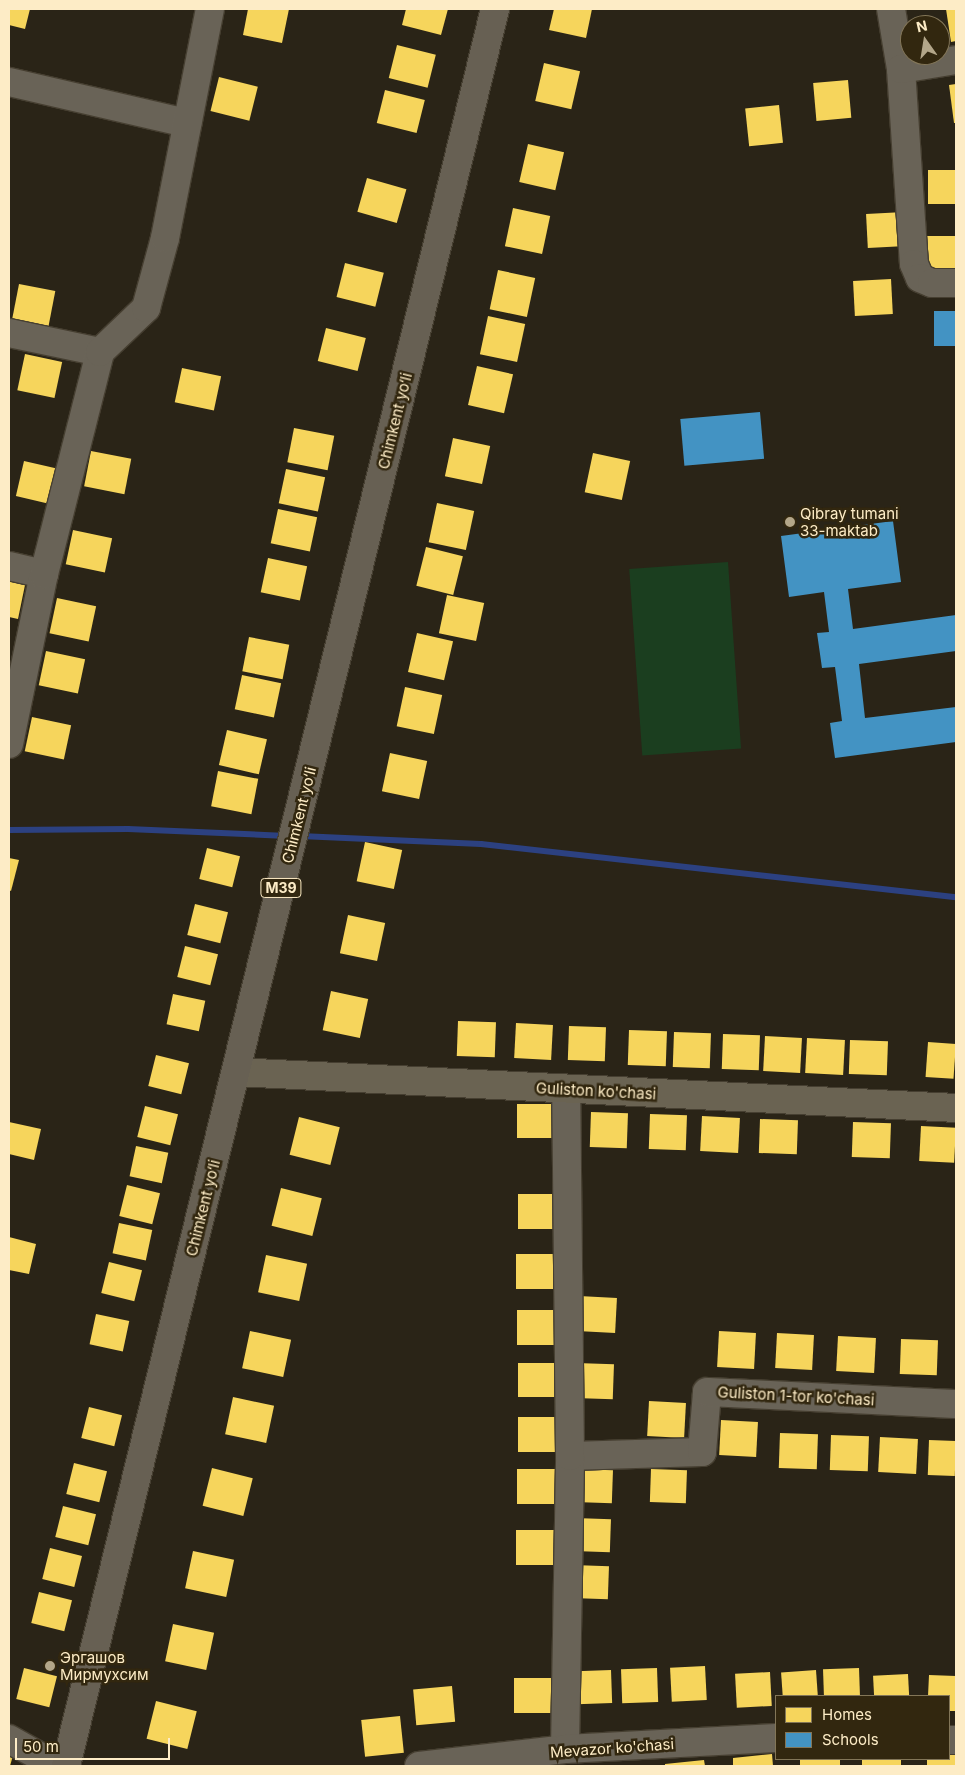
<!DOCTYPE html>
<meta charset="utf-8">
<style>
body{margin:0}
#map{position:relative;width:965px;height:1775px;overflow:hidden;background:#2a2417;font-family:Inter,sans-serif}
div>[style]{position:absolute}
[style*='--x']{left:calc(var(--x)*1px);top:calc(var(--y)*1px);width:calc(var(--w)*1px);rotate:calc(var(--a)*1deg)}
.green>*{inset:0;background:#1b3e1f;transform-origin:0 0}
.homes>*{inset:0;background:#f6d55c;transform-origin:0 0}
.schools>*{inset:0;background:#4393c3;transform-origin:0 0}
.stream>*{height:6px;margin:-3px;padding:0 3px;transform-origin:3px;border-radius:3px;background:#2c4181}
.roads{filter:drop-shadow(1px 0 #463f31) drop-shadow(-1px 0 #463f31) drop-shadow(0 1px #463f31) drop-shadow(0 -1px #463f31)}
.minor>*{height:28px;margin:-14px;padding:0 14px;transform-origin:14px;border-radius:14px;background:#696357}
.major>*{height:28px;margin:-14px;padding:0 14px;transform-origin:14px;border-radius:14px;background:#6a6352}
.highway>*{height:28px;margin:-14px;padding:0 14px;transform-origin:14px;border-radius:14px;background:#676053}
.dots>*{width:14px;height:14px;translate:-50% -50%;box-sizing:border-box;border:2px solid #32270f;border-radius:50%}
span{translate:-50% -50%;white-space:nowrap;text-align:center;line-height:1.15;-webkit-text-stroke:5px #32270f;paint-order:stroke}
.shield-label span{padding:1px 4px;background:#32270f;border:1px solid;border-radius:4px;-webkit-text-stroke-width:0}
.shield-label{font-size:14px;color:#fdecc6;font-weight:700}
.street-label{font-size:15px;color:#fdecc6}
.poi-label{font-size:15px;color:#fdecc6}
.left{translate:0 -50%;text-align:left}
.frame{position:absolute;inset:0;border:10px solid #fdecc6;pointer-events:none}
.legend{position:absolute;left:775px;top:1695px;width:175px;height:65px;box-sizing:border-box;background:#32270f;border:1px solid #837658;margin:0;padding:6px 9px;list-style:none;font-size:15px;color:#fdecc6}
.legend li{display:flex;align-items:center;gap:10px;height:25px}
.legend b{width:25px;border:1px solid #837658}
.north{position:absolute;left:900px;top:15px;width:50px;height:50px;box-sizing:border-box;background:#32270f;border:1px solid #837658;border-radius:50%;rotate:347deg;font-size:14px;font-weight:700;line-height:20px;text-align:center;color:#fdecc6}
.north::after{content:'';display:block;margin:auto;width:18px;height:22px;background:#b3a689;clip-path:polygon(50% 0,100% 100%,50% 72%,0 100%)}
.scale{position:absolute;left:15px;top:1738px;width:155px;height:22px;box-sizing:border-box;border:2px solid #fdecc6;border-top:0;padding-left:6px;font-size:15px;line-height:18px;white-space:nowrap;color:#fdecc6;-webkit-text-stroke:4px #32270f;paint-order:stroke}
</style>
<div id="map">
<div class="green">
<i style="left:728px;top:562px;width:187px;height:99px;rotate:86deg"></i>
</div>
<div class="homes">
<i style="clip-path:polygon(9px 9px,30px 9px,25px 29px,9px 25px)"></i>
<i style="clip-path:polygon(248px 9px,289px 9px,282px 43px,243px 35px)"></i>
<i style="clip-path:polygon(406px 9px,448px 9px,441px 35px,402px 25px)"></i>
<i style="clip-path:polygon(554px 9px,592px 9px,586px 38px,549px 30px)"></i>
<i style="clip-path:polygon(946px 9px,956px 9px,956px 41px,951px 42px)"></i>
<i style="left:397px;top:45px;width:40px;height:34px;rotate:14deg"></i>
<i style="left:544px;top:63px;width:37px;height:39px;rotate:13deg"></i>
<i style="left:219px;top:77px;width:40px;height:35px;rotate:14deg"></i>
<i style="left:848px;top:80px;width:38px;height:35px;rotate:85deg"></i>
<i style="clip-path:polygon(956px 84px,956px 123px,954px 123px,949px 85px)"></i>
<i style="left:385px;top:90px;width:41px;height:34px;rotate:14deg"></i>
<i style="left:779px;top:105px;width:38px;height:34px;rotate:84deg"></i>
<i style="left:528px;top:144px;width:37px;height:39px;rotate:13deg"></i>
<i style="left:956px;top:170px;width:34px;height:28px;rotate:90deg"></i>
<i style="left:367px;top:178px;width:41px;height:35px;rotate:16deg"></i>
<i style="left:513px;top:208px;width:38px;height:39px;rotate:12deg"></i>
<i style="left:904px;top:212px;width:34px;height:38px;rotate:87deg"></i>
<i style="left:956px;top:236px;width:35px;height:29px;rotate:90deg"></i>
<i style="left:345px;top:263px;width:40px;height:35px;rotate:14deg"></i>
<i style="left:498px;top:270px;width:38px;height:40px;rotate:12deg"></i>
<i style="left:891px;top:279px;width:35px;height:38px;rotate:87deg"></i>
<i style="left:19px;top:284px;width:37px;height:36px;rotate:11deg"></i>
<i style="left:488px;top:316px;width:38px;height:39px;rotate:12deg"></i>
<i style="left:326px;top:328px;width:41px;height:34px;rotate:14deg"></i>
<i style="left:25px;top:354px;width:38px;height:37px;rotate:12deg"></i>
<i style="left:477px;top:366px;width:37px;height:40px;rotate:13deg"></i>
<i style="left:182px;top:368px;width:40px;height:35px;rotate:12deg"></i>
<i style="left:294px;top:428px;width:41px;height:35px;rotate:11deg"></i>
<i style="left:453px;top:438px;width:38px;height:39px;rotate:12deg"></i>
<i style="left:91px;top:451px;width:41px;height:36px;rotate:11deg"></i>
<i style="left:593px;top:453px;width:38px;height:40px;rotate:12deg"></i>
<i style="left:24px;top:461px;width:37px;height:36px;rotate:13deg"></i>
<i style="left:286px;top:469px;width:40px;height:35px;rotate:12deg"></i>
<i style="left:437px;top:503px;width:38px;height:40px;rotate:12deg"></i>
<i style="left:278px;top:509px;width:40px;height:35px;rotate:12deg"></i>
<i style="left:73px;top:530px;width:40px;height:35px;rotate:12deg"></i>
<i style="left:426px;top:547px;width:38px;height:40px;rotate:14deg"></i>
<i style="left:268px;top:558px;width:40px;height:35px;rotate:12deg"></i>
<i style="clip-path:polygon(9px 581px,25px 585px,18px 619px,9px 617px)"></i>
<i style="left:447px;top:595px;width:38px;height:39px;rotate:12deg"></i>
<i style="left:57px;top:598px;width:40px;height:36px;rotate:12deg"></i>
<i style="left:417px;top:633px;width:37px;height:40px;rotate:13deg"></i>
<i style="left:249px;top:637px;width:41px;height:35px;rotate:11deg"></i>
<i style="left:46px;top:651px;width:40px;height:35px;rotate:12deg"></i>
<i style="left:242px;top:675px;width:40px;height:35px;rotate:12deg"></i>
<i style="left:405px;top:687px;width:38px;height:40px;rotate:12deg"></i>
<i style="left:32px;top:717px;width:40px;height:35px;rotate:12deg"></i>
<i style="left:227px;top:730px;width:41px;height:36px;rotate:13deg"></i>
<i style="left:390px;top:753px;width:38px;height:39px;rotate:12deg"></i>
<i style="left:218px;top:771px;width:41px;height:36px;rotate:11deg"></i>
<i style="left:365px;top:842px;width:38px;height:40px;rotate:12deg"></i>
<i style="left:207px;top:848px;width:34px;height:32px;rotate:14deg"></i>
<i style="clip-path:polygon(9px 858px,19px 860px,11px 891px,9px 890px)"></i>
<i style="left:195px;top:904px;width:34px;height:32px;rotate:14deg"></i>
<i style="left:348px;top:915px;width:38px;height:39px;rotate:12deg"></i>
<i style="left:185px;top:946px;width:34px;height:32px;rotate:14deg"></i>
<i style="left:331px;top:991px;width:38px;height:40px;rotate:12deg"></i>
<i style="left:173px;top:994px;width:33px;height:31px;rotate:12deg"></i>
<i style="left:458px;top:1021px;width:38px;height:35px;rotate:2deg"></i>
<i style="left:516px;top:1023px;width:37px;height:35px;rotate:3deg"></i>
<i style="left:569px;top:1026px;width:37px;height:34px;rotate:2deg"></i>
<i style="left:629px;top:1030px;width:38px;height:35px;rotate:2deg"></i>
<i style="left:674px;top:1032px;width:37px;height:35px;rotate:2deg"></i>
<i style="left:723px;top:1034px;width:37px;height:35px;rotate:2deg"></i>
<i style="left:765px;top:1036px;width:37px;height:35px;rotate:3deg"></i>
<i style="left:807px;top:1038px;width:38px;height:35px;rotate:3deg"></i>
<i style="left:850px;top:1040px;width:38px;height:34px;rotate:2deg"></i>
<i style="left:928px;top:1042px;width:28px;height:35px;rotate:4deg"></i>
<i style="left:156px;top:1055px;width:34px;height:32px;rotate:14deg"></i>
<i style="left:517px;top:1104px;width:40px;height:34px"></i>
<i style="left:145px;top:1106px;width:34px;height:32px;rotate:14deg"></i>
<i style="left:591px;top:1112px;width:37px;height:35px;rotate:2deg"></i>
<i style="left:650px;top:1114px;width:37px;height:35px;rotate:2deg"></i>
<i style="left:702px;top:1116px;width:38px;height:35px;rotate:3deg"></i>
<i style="left:299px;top:1117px;width:42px;height:39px;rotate:14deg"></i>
<i style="left:760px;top:1119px;width:38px;height:34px;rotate:2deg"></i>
<i style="clip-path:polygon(9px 1122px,41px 1129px,34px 1160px,9px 1154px)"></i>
<i style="left:853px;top:1122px;width:38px;height:35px;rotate:2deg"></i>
<i style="left:921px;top:1126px;width:35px;height:35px;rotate:3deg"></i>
<i style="left:136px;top:1146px;width:33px;height:31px;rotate:12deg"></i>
<i style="left:127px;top:1185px;width:34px;height:32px;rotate:14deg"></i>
<i style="left:281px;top:1188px;width:42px;height:39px;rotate:14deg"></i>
<i style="left:518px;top:1194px;width:40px;height:35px"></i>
<i style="left:119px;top:1223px;width:34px;height:31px;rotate:12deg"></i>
<i style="clip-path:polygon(9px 1237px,36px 1244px,29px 1274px,9px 1270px)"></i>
<i style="left:556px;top:1254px;width:35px;height:40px;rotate:90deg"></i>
<i style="left:266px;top:1255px;width:42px;height:38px;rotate:12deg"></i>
<i style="left:109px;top:1262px;width:34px;height:32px;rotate:14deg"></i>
<i style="left:579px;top:1296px;width:38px;height:35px;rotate:3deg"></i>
<i style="left:558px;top:1310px;width:35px;height:41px;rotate:90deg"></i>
<i style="left:96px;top:1314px;width:34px;height:31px;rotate:12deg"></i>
<i style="left:250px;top:1331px;width:42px;height:38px;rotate:12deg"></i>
<i style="left:719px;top:1331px;width:37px;height:36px;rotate:3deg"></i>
<i style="left:777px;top:1333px;width:37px;height:35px;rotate:3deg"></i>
<i style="left:838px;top:1336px;width:38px;height:35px;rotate:3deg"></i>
<i style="left:901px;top:1339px;width:37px;height:35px;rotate:2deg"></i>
<i style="left:518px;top:1363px;width:40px;height:34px"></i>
<i style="left:576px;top:1363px;width:38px;height:35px;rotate:2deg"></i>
<i style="left:233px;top:1397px;width:42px;height:38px;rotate:12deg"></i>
<i style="left:649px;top:1401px;width:37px;height:35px;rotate:3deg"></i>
<i style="left:89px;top:1407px;width:34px;height:32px;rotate:14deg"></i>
<i style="left:558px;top:1417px;width:35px;height:40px;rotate:90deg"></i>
<i style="left:721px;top:1420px;width:37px;height:35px;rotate:3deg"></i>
<i style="left:780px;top:1433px;width:38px;height:35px;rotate:2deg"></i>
<i style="left:831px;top:1435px;width:38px;height:35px;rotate:2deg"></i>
<i style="left:880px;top:1437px;width:38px;height:35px;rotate:3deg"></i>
<i style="left:929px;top:1440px;width:27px;height:35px;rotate:2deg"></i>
<i style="left:74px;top:1463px;width:34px;height:32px;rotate:14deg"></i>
<i style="left:212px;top:1468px;width:42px;height:39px;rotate:14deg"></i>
<i style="left:517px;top:1469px;width:40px;height:35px"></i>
<i style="left:576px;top:1469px;width:37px;height:33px;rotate:2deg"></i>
<i style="left:651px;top:1469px;width:36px;height:33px;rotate:2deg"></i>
<i style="left:63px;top:1506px;width:34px;height:32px;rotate:14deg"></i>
<i style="left:575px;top:1518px;width:36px;height:33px;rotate:2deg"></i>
<i style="left:516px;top:1530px;width:40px;height:35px"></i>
<i style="left:50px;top:1548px;width:33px;height:32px;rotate:14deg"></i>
<i style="left:193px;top:1551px;width:42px;height:38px;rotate:12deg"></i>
<i style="left:573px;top:1565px;width:36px;height:33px;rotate:2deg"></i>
<i style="left:39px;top:1592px;width:34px;height:32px;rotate:14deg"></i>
<i style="left:173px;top:1624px;width:42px;height:38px;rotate:12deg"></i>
<i style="left:705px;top:1666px;width:34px;height:35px;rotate:87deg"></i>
<i style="left:24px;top:1668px;width:34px;height:32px;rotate:14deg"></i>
<i style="left:657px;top:1668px;width:34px;height:36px;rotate:88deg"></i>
<i style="left:859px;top:1668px;width:28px;height:36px;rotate:88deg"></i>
<i style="left:611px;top:1670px;width:33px;height:35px;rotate:88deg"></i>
<i style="left:816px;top:1670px;width:26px;height:35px;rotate:86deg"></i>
<i style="left:770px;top:1672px;width:34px;height:35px;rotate:87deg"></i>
<i style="left:908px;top:1674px;width:22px;height:35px;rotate:87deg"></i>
<i style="clip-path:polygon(929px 1675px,956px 1676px,956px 1711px,949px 1711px,949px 1696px,928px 1696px)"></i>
<i style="left:514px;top:1678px;width:40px;height:35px"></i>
<i style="left:452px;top:1686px;width:36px;height:39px;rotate:85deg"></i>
<i style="left:156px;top:1701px;width:42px;height:39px;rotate:14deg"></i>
<i style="left:400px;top:1716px;width:37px;height:39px;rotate:84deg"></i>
<i style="clip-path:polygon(9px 1751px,14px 1752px,10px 1766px,9px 1766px)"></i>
<i style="clip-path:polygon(949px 1752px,956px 1752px,956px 1766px,927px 1766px,927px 1759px,949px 1759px)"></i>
<i style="clip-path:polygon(772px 1754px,773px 1766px,733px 1766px,733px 1758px)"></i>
<i style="left:800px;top:1759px;width:40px;height:7px"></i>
<i style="left:862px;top:1759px;width:39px;height:7px"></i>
<i style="clip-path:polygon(704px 1760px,705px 1766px,665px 1766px,665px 1764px)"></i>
</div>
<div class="schools">
<i style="left:956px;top:311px;width:35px;height:22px;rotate:90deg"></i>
<i style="left:760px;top:412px;width:47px;height:80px;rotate:85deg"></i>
<i style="clip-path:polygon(893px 521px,901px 582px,848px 589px,853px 629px,956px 615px,956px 651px,859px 664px,865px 718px,956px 707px,956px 742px,835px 758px,830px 723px,842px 721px,835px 667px,822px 668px,817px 633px,829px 632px,824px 592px,789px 597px,781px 536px)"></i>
</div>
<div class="stream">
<i style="--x:9;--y:830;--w:119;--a:-0.5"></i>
<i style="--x:128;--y:829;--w:159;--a:2.5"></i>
<i style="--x:300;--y:836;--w:181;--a:2.5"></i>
<i style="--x:481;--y:844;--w:478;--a:6.4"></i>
</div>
<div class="roads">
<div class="minor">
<i style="--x:891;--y:9;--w:61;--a:80.5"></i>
<i style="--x:901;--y:69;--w:195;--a:86.2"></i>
<i style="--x:914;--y:264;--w:15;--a:67"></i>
<i style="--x:920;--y:278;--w:13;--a:23"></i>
<i style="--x:932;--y:283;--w:24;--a:0"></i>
<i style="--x:901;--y:69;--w:56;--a:-9.3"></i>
<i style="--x:9;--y:82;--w:183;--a:13"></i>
<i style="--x:9;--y:333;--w:93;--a:11.8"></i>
<i style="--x:9;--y:566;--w:36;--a:13"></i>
<i style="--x:9;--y:744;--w:174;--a:-78.4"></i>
<i style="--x:44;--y:574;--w:229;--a:-75.8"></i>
<i style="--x:100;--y:352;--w:64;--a:-43.7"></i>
<i style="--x:146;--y:308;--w:73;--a:-74.8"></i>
<i style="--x:165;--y:238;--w:233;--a:-78.9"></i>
<i style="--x:570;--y:1456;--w:132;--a:-1.7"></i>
<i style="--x:702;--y:1452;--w:60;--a:-85.2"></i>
<i style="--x:707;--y:1392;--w:249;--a:2.8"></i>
<i style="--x:9;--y:1739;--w:55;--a:29.4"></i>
<i style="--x:949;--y:1740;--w:7;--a:0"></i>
<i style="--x:565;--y:1749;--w:293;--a:-89"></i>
<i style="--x:570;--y:1456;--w:366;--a:-90.6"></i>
<i style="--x:419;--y:1766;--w:147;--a:-6.6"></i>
<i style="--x:565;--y:1749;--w:211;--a:-3"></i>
</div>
<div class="major">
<i style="--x:236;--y:1072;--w:721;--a:2.86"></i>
</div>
<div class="highway">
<i style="--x:66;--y:1766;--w:1809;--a:-76.28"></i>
</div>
</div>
<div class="dots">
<i style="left:790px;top:522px;background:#b3a689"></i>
<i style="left:50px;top:1666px;background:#b3a689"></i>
</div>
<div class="shield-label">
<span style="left:281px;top:888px">M39</span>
</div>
<div class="street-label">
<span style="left:395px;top:421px;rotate:-76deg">Chimkent yo‘li</span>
<span style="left:299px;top:815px;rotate:-76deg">Chimkent yo‘li</span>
<span style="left:596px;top:1091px;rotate:3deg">Guliston ko'chasi</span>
<span style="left:203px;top:1208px;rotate:-76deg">Chimkent yo‘li</span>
<span style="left:796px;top:1396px;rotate:3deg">Guliston 1-tor ko'chasi</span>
<span style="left:612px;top:1748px;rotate:-4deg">Mevazor ko'chasi</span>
</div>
<div class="poi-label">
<span class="left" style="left:800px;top:522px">Qibray tumani<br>33-maktab</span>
<span class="left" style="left:60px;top:1666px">Эргашов<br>Мирмухсим</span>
</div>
<div class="frame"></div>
<ul class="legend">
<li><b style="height:14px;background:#f6d55c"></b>Homes</li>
<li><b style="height:14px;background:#4393c3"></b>Schools</li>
</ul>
<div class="north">N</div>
<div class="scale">50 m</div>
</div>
